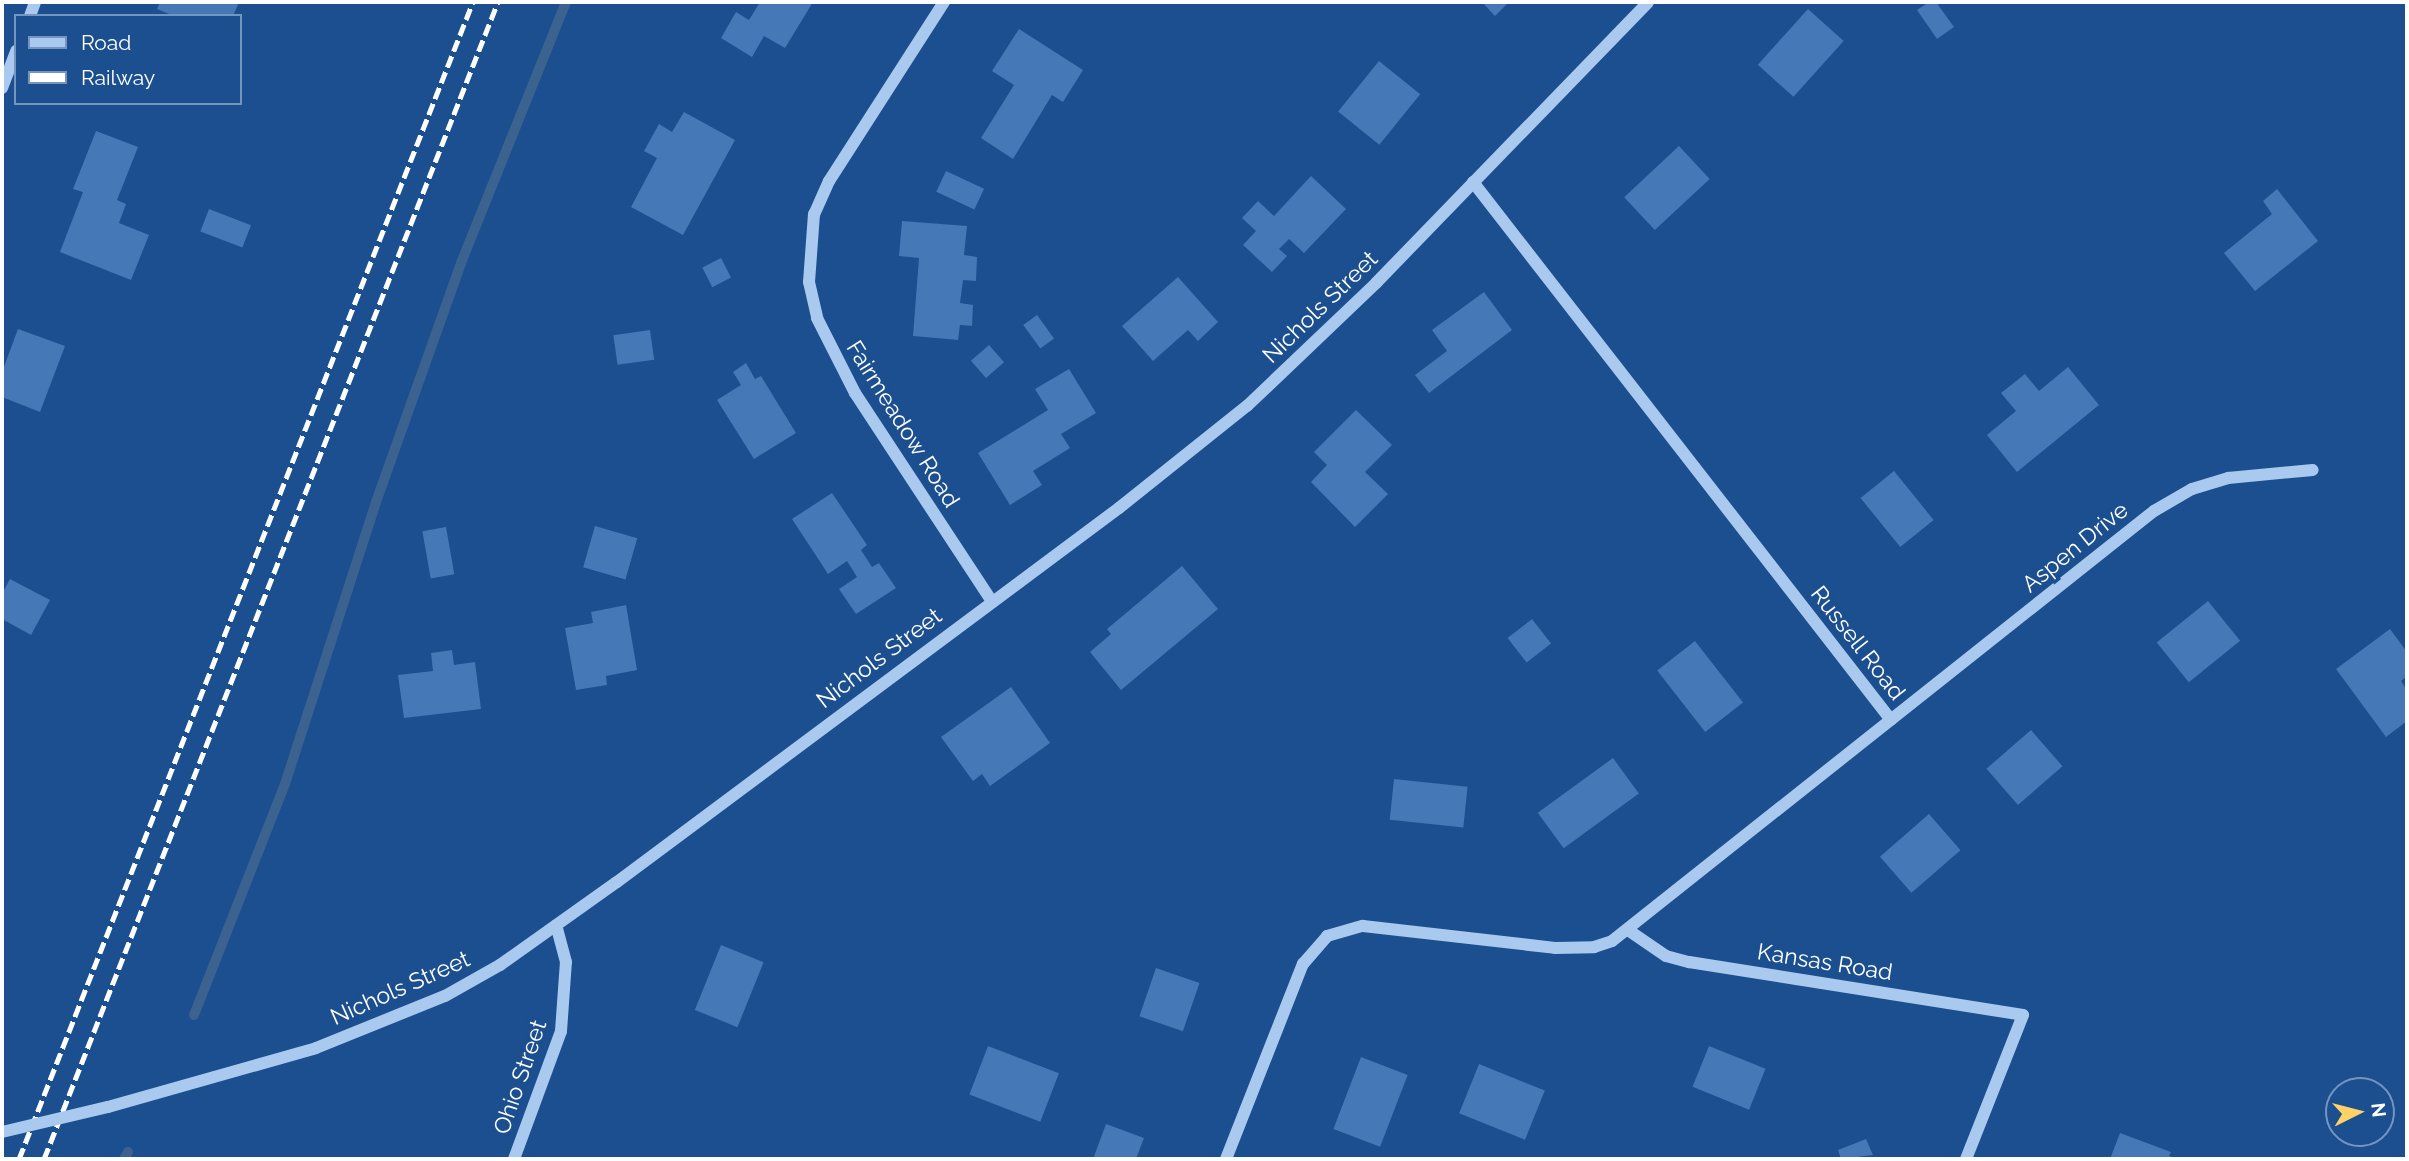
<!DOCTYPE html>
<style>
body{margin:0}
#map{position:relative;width:2409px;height:1161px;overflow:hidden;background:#1b4f8f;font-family:Raleway,sans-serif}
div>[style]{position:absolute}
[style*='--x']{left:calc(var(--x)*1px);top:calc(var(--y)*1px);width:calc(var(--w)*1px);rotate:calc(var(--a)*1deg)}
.stream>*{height:10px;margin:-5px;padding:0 5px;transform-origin:5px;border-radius:5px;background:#3c6290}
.building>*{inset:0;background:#4478b7;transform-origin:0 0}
.minor>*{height:12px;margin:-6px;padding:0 6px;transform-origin:6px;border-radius:6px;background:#a9c9ee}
.rail>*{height:5px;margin-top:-2.5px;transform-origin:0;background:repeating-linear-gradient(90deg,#fff 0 12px,transparent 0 17px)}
.minor-bridge>*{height:12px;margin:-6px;padding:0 6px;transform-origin:6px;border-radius:6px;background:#a9c9ee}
span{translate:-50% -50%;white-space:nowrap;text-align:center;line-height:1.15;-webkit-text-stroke:7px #1b4f8f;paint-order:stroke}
.street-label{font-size:23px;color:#fff}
.frame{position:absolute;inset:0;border:4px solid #fff;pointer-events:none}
.legend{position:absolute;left:14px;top:14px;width:228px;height:91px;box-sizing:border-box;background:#1b4f8f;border:2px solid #7695bc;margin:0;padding:9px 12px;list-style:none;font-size:21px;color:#fff}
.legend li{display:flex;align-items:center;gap:14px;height:35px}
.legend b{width:35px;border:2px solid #7695bc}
.north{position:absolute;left:2325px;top:1077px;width:70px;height:70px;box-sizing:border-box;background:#1b4f8f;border:2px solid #7695bc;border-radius:50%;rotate:84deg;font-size:19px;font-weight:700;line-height:28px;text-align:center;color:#fff}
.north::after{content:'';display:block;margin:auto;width:24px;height:32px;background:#ffd166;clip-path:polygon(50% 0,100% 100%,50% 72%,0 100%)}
</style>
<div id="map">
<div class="stream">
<i style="--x:194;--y:1015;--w:248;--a:-68.5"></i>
<i style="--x:285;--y:784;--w:296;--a:-72.1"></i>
<i style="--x:376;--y:502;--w:254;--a:-70.4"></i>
<i style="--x:461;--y:263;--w:281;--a:-68.1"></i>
<i style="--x:124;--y:1159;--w:8;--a:-60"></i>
</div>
<div class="building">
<i style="clip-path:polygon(160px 2px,239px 2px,233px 16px,174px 16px,157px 9px)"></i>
<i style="clip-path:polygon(760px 2px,813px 2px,785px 48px,764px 36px,752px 57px,721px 38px,736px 12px,749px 20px)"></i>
<i style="clip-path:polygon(1482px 2px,1509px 2px,1495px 16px)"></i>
<i style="clip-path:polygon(1929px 2px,1936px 2px,1954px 27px,1937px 39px,1917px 10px)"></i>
<i style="left:1808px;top:9px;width:48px;height:75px;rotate:42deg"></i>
<i style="clip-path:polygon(1019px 29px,1083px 70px,1063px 102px,1052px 95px,1013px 159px,981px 138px,1014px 85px,992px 71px)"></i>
<i style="left:1379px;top:61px;width:53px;height:65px;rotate:39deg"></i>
<i style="clip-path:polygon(684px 112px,735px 140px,683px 235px,631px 207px,657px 158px,644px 151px,659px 124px,672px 132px)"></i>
<i style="clip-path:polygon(96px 131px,138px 147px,117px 200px,126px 204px,119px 223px,149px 235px,131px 280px,60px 252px,83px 192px,73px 189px)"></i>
<i style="left:1679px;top:146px;width:45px;height:75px;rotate:47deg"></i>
<i style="left:946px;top:171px;width:42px;height:23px;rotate:25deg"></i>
<i style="clip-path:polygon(1311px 176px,1346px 209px,1304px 253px,1289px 239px,1279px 249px,1287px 256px,1272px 272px,1243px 245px,1256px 231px,1242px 218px,1258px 201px,1274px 216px)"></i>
<i style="clip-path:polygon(2277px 189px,2318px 241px,2255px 291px,2224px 253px,2272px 214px,2263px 201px)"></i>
<i style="left:209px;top:209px;width:45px;height:24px;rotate:21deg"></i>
<i style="clip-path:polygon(902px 221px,967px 226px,964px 255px,977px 257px,976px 281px,963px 280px,960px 303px,973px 305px,972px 326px,960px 325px,958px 340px,913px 336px,919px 258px,899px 256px)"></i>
<i style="left:721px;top:258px;width:22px;height:21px;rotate:63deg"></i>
<i style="clip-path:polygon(1178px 277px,1218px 322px,1198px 341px,1188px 330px,1153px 361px,1122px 326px)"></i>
<i style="clip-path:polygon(1484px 292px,1512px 330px,1429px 393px,1415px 375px,1447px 351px,1432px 330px)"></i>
<i style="left:1037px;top:315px;width:29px;height:17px;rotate:54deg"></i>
<i style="clip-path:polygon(18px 329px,65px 346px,40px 412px,2px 397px,2px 372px)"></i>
<i style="left:650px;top:330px;width:30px;height:37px;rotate:82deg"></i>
<i style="left:989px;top:345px;width:23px;height:24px;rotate:49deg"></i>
<i style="clip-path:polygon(746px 363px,755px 379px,761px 376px,796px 433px,754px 459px,717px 400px,741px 385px,733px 372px)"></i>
<i style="clip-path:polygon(2068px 367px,2099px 405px,2017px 472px,1987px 435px,2016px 411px,2001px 393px,2025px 374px,2039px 391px)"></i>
<i style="clip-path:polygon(1069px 369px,1096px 413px,1061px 434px,1070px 448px,1033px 471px,1042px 485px,1010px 505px,978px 453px,1048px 410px,1035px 389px)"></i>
<i style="clip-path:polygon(1356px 410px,1392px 445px,1365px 472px,1388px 494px,1355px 527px,1311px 482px,1327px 465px,1314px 452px)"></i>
<i style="left:1894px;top:471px;width:63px;height:43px;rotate:51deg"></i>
<i style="clip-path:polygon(832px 493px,867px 545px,861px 550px,872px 567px,879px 563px,896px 588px,856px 614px,839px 589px,857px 577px,847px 561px,828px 574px,792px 519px)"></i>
<i style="left:595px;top:526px;width:44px;height:43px;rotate:16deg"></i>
<i style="left:446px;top:527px;width:48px;height:24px;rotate:80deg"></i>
<i style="clip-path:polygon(1182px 566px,1218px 609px,1121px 690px,1090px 652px,1111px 634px,1107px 629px)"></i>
<i style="clip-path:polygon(10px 579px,50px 600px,31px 635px,2px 619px,2px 594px)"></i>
<i style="left:2208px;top:601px;width:51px;height:66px;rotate:51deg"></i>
<i style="clip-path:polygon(626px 605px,637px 670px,606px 676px,607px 685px,576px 690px,565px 628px,593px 623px,591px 612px)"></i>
<i style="left:1532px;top:619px;width:31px;height:31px;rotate:52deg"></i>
<i style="clip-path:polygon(2390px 629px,2407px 652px,2407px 676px,2401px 681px,2407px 690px,2407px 721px,2386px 737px,2336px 669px)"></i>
<i style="left:1695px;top:641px;width:78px;height:48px;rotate:52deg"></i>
<i style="clip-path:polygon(452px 650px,454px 665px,475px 662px,481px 709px,404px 718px,398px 675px,433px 671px,431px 653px)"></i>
<i style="clip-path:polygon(1011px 687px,1050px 743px,990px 786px,982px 774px,973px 781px,941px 737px)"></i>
<i style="left:2031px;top:730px;width:48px;height:59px;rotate:49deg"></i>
<i style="left:1613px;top:758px;width:44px;height:93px;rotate:54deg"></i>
<i style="left:1394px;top:779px;width:74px;height:41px;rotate:6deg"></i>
<i style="left:1929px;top:814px;width:48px;height:65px;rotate:49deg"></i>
<i style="left:721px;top:945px;width:46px;height:70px;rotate:22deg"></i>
<i style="left:1156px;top:968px;width:46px;height:51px;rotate:19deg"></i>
<i style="left:988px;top:1046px;width:76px;height:52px;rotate:21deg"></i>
<i style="left:1709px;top:1046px;width:61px;height:44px;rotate:22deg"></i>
<i style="left:1361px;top:1057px;width:50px;height:77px;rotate:21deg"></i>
<i style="left:1479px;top:1064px;width:71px;height:53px;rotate:22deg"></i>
<i style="clip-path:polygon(1106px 1124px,1144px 1138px,1136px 1159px,1093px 1159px)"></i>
<i style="clip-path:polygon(2120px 1133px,2171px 1152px,2169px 1156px,2177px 1159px,2110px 1159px)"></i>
<i style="clip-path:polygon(1866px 1139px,1873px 1155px,1841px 1159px,1838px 1150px)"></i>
</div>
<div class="minor">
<i style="--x:944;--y:2;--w:213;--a:122.7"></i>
<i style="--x:829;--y:181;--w:36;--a:114"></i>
<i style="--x:814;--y:214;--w:68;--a:94.2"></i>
<i style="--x:809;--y:282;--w:37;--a:77"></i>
<i style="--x:817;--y:318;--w:84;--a:63.1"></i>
<i style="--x:855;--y:393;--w:248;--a:56.7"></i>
<i style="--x:30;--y:16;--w:15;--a:-70"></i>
<i style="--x:2;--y:88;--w:40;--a:-69"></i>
<i style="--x:1473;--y:182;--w:681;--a:52.15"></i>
<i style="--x:1628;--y:930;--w:46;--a:34.4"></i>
<i style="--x:1666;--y:956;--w:24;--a:15"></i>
<i style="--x:1689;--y:962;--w:338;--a:9"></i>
<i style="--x:2023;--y:1015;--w:155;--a:111.6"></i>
<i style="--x:108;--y:1107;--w:216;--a:-15.8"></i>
<i style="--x:316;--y:1048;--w:139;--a:-22"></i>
<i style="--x:445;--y:996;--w:63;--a:-29.4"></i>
<i style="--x:500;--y:965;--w:143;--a:-35.4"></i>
<i style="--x:617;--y:882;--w:626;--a:-36.69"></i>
<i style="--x:1119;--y:508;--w:164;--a:-38.6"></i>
<i style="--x:1247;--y:406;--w:178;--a:-43.6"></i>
<i style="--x:1376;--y:283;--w:391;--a:-45.9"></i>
<i style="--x:514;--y:1159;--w:136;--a:-69.8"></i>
<i style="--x:561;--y:1031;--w:69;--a:-85.9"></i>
<i style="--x:566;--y:962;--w:38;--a:-105"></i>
<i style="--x:1226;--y:1159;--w:210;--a:-68.5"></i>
<i style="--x:1303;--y:964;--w:37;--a:-49"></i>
<i style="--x:1327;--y:936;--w:37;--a:-16"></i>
<i style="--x:1363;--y:926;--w:193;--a:6.5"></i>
<i style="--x:1555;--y:948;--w:39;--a:-1"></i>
<i style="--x:1594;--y:947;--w:19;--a:-18"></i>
<i style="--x:1612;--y:941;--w:692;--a:-38.43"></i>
<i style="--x:2154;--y:511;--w:44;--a:-30.1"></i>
<i style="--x:2192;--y:489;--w:38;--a:-17"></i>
<i style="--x:2228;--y:478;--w:85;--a:-5.4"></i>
</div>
<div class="rail">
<i style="--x:19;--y:1159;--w:1243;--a:-68.58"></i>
<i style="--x:44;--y:1159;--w:1243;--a:-68.58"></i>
</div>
<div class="minor-bridge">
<i style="--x:2;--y:1132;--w:109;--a:-13.3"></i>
</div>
<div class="street-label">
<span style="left:1320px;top:307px;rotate:-44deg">Nichols Street</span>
<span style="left:903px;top:424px;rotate:58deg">Fairmeadow Road</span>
<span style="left:2075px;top:547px;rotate:-39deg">Aspen Drive</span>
<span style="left:1858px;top:643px;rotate:52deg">Russell Road</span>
<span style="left:879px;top:658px;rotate:-37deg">Nichols Street</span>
<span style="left:1825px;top:962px;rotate:9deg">Kansas Road</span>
<span style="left:400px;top:988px;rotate:-24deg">Nichols Street</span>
<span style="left:520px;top:1077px;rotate:-71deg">Ohio Street</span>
</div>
<div class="frame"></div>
<ul class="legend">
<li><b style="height:9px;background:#a9c9ee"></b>Road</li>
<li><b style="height:9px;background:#fff"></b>Railway</li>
</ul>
<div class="north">N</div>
</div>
